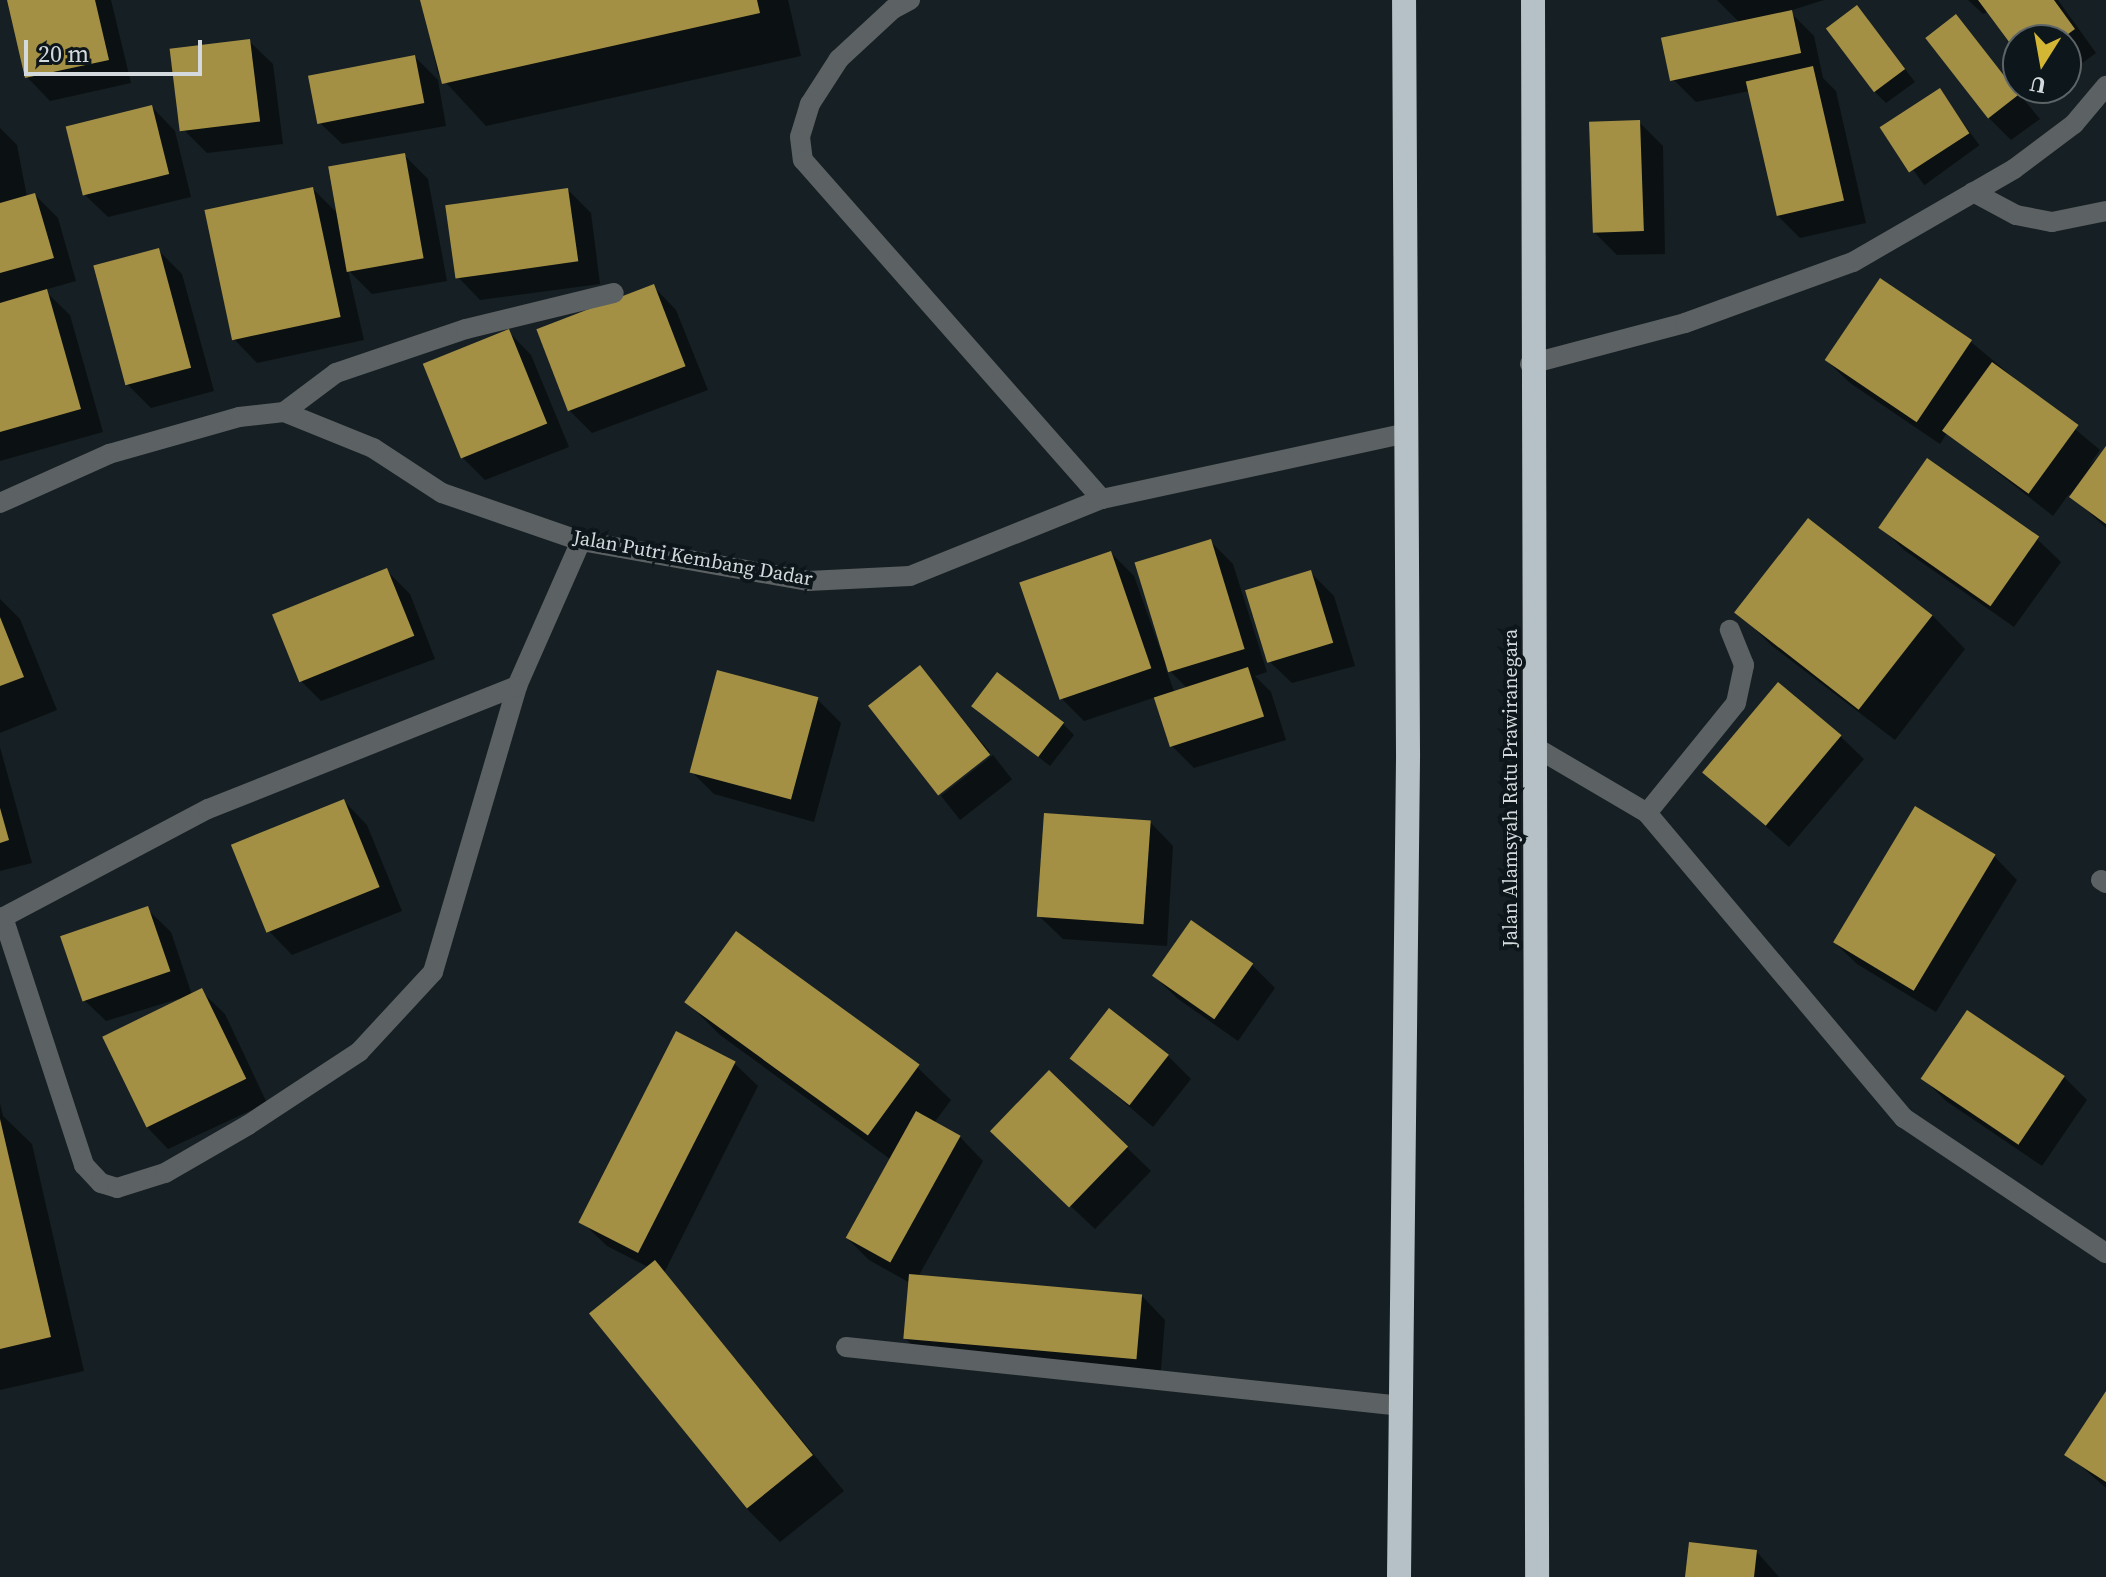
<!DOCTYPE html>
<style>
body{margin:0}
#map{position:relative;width:2106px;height:1577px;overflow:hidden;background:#161f23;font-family:"Source Serif 4",serif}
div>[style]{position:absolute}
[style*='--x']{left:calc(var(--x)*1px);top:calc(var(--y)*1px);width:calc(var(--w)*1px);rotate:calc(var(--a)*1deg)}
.shadow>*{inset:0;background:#0007;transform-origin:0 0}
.building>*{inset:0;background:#a49045;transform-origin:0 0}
.lane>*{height:20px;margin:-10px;padding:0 10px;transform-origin:10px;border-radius:10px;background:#5c6163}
.street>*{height:20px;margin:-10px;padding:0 10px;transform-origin:10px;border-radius:10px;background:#5c6163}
.highway>*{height:24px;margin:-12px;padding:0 12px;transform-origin:12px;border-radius:12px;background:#b5c1c7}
span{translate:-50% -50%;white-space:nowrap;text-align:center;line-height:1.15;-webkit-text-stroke:8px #0d161a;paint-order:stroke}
.street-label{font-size:20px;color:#d3d9dc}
.north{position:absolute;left:2002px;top:24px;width:80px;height:80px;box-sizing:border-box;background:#0d161a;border:2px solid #5c6468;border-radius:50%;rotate:191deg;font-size:22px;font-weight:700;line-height:32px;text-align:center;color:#d3d9dc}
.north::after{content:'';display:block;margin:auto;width:28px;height:36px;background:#d4b635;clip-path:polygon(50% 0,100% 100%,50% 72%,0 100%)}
.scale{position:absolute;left:24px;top:40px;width:178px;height:36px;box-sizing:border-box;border:4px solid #d3d9dc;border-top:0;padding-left:10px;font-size:24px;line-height:28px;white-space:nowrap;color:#d3d9dc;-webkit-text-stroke:6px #0d161a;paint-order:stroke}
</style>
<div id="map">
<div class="shadow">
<i style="clip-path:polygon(9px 0,111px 0,131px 83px,50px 101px,27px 77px)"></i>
<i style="clip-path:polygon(422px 0,788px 0,801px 56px,486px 126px,438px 74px)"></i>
<i style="clip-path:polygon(1717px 0,1824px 0,1789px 11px,1814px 36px,1823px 78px,1836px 91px,1866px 223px,1800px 238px,1777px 215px,1749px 91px,1696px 102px,1673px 79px,1740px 23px)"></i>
<i style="clip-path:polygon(1968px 0,2058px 0,2096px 53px,2066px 75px,2066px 40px,2018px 40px,2018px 51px,1989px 11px,1983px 14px)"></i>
<i style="clip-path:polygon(1857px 8px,1915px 82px,1886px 103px,1875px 92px)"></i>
<i style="clip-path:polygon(1955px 17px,2040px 119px,2011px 140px,1988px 117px)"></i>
<i style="clip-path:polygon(249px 41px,273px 64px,283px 144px,207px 153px,184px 130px)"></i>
<i style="clip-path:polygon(415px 57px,438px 80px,446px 126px,342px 144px,318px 121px)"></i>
<i style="left:1940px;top:91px;width:67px;height:68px;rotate:54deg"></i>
<i style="clip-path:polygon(152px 107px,175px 131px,191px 197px,108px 217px,84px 194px)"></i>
<i style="clip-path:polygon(1639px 122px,1663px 146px,1665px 254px,1617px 255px,1593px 231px)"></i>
<i style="clip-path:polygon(0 128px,17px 145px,27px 197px,35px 195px,58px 218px,76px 281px,44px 290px,70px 315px,103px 432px,0 461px)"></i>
<i style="clip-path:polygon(405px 156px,428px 179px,447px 281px,372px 294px,348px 270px,364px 340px,257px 363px,234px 339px,313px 189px,339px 215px)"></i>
<i style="clip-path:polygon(568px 190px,591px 213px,600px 284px,480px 300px,457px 276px)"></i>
<i style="clip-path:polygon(158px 250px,182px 274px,214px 391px,151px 408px,128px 385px)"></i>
<i style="clip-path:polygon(653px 286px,676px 310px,708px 390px,592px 433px,569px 410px)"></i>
<i style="clip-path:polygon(508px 331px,531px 355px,569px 447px,485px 480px,462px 457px)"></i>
<i style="clip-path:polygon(1971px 342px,2100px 450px,2087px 468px,2106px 449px,2106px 528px,2069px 494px,2053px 516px,1947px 433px,1940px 444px,1850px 383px,1826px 360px)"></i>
<i style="clip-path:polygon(1881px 527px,2037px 539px,2061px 562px,2014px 627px,1904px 550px)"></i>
<i style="clip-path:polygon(evenodd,1210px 541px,1233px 564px,1267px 672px,1255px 676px,1271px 692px,1286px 740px,1194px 768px,1170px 744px,1156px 697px,1084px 721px,1061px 698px,1111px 553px,1134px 576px,1161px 652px,1210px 541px,1165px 666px,1186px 687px,1174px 691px,1165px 666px)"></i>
<i style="clip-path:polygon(387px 571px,410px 594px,435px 659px,321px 701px,298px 678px)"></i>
<i style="clip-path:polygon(1311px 573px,1334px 596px,1355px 666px,1292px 683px,1268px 660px)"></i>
<i style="clip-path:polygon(0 599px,20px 619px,57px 710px,0 733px)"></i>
<i style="clip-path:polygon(1738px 612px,1932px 615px,1965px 649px,1895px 740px,1772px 646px)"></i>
<i style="clip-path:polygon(919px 668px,990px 752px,939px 791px)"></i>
<i style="clip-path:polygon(817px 699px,841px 723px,814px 822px,714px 794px,691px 771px)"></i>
<i style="clip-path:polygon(974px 706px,1063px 724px,1074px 735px,1050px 766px)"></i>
<i style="clip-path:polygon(1840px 736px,1864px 759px,1789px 847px,1705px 772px)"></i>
<i style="clip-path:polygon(0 747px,32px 863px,0 871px)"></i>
<i style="left:993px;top:755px;width:31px;height:66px;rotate:52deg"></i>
<i style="clip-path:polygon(344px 801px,367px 825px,402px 911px,292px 955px,269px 931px)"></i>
<i style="clip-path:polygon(1150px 822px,1173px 846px,1167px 946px,1063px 939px,1039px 916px)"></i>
<i style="clip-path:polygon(1994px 856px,2017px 880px,1936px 1012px,1857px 964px,1833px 941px)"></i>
<i style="clip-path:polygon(147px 909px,171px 932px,192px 995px,201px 991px,225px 1014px,267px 1103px,168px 1149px,145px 1125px,178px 999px,106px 1021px,82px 998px)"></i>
<i style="clip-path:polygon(1252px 965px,1275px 988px,1238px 1041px,1178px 999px,1154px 976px)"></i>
<i style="clip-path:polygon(686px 1001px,917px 1067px,951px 1100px,934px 1123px,960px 1137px,983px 1161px,918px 1277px,1142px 1296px,1165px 1320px,1160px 1381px,929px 1362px,906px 1339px,910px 1283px,869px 1260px,846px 1237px,890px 1159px,720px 1035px)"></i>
<i style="clip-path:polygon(1967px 1013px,2064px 1077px,2087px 1100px,2042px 1166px,1946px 1101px,1923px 1078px)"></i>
<i style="clip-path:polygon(1168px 1056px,1191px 1079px,1153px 1127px,1072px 1058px)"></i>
<i style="clip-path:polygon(734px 1063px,758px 1086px,664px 1273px,844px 1491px,780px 1542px,746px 1508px,591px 1314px,648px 1267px,607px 1246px,583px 1223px)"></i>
<i style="clip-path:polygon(1049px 1072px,1151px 1171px,1095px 1229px,1016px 1155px)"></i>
<i style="clip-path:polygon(0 1103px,3px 1116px,32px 1144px,84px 1371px,0 1390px)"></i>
<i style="clip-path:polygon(2106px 1395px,2106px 1488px,2067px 1454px)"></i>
<i style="clip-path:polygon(1756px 1551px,1779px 1577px,1687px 1577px)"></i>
</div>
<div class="building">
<i style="clip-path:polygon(7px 0,95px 0,109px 60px,25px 78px)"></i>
<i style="clip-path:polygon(420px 0,757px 0,760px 13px,442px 84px)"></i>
<i style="clip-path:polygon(1978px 0,2054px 0,2075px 29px,2060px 40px,2018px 40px,2018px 54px)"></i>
<i style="left:1857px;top:5px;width:80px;height:39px;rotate:53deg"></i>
<i style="left:1792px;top:10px;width:44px;height:134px;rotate:78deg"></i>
<i style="left:1956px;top:14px;width:102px;height:39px;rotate:52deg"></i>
<i style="left:250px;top:39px;width:83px;height:81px;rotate:83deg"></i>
<i style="left:415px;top:55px;width:49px;height:109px;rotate:79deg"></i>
<i style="left:1813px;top:66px;width:138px;height:69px;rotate:77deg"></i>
<i style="left:1940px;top:88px;width:54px;height:72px;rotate:57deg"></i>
<i style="left:152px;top:105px;width:71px;height:89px;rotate:76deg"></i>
<i style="left:1640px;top:120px;width:111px;height:51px;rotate:88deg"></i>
<i style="left:405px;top:153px;width:107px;height:78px;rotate:80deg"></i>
<i style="left:313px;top:187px;width:133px;height:111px;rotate:78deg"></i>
<i style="left:568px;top:188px;width:74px;height:124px;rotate:82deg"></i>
<i style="clip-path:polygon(35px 193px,54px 258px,0 273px,0 203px)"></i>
<i style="left:159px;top:248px;width:124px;height:68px;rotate:75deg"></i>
<i style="left:1880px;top:278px;width:111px;height:99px;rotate:34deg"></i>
<i style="left:654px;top:284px;width:88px;height:126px;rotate:69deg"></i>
<i style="clip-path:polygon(47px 289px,81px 409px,0 432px,0 303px)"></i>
<i style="left:509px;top:329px;width:102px;height:93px;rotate:68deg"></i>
<i style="left:1992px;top:362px;width:107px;height:85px;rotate:36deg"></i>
<i style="clip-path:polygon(2106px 446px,2106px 524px,2069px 497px)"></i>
<i style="left:1927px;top:458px;width:137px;height:85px;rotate:35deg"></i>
<i style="left:1808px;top:518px;width:158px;height:120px;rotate:38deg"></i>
<i style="left:1211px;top:539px;width:115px;height:80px;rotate:73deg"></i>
<i style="left:1111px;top:551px;width:124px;height:97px;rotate:71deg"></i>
<i style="left:387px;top:568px;width:73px;height:124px;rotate:68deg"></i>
<i style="left:1311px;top:570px;width:76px;height:69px;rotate:73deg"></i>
<i style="clip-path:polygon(0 617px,24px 677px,0 686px)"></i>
<i style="left:920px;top:665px;width:114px;height:66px;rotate:52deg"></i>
<i style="left:1248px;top:667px;width:52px;height:99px;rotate:72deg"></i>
<i style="left:717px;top:670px;width:105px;height:106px;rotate:15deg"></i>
<i style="left:997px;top:672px;width:84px;height:43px;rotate:37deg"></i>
<i style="left:1778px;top:682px;width:83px;height:118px;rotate:40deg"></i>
<i style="left:344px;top:799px;width:95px;height:122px;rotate:68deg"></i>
<i style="left:1915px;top:806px;width:94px;height:159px;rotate:31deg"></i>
<i style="clip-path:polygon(0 808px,9px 840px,0 843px)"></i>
<i style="left:1044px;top:813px;width:107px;height:104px;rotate:4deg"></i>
<i style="left:148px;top:906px;width:69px;height:93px;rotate:71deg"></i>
<i style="left:1191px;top:920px;width:76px;height:68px;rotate:35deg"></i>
<i style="left:736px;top:931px;width:227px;height:88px;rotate:36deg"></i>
<i style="left:202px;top:988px;width:101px;height:111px;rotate:64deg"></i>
<i style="left:1109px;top:1008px;width:76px;height:64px;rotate:38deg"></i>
<i style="left:1967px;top:1010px;width:118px;height:83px;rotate:34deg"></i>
<i style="left:676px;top:1031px;width:67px;height:215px;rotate:27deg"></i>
<i style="left:1049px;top:1070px;width:110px;height:85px;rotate:44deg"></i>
<i style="left:916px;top:1111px;width:51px;height:145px;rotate:29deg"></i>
<i style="clip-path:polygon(0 1119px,51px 1337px,0 1349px)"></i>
<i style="left:655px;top:1260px;width:251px;height:85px;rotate:51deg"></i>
<i style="left:909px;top:1274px;width:234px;height:65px;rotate:5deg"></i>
<i style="clip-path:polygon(2106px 1391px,2106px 1482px,2064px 1455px)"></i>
<i style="clip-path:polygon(1689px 1542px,1757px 1550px,1754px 1577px,1685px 1577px)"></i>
</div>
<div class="lane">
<i style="--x:846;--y:1347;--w:559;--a:6.06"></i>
</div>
<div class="street">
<i style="--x:910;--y:0;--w:19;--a:152"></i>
<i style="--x:893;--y:9;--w:74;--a:137.2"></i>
<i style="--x:839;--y:59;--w:54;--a:122.8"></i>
<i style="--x:810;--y:104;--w:34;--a:107"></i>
<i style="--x:800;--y:137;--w:23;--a:83"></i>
<i style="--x:803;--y:160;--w:452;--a:48.6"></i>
<i style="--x:1973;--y:192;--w:49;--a:28.1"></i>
<i style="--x:2016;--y:215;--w:37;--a:11"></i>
<i style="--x:2052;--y:222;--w:55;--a:-11.5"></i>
<i style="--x:1530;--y:364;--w:160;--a:-14.8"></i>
<i style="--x:1685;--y:323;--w:179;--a:-20"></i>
<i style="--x:1853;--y:262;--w:186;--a:-30"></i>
<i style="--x:2014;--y:169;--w:75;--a:-36.9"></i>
<i style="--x:2074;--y:124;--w:50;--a:-49.9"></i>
<i style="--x:284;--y:412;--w:65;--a:-36.9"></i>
<i style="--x:336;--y:373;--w:137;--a:-18.7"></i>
<i style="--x:466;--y:329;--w:152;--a:-13.7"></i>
<i style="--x:0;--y:503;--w:120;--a:-24.2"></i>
<i style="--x:109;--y:454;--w:135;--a:-15.9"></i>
<i style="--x:239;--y:417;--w:45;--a:-6.3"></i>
<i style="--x:284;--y:412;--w:96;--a:22"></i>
<i style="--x:373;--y:448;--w:82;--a:33.1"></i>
<i style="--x:442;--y:493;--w:147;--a:19.1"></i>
<i style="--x:581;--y:541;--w:230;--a:10"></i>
<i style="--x:808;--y:581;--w:102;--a:-2.8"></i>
<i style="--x:910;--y:576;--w:207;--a:-21.9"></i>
<i style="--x:1102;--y:499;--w:312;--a:-12.2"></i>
<i style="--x:1535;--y:747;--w:130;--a:30.5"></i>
<i style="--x:1647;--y:813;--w:399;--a:49.9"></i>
<i style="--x:1904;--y:1118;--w:243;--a:33.8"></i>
<i style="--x:1647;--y:813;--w:141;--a:-51"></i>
<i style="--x:1736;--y:703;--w:39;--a:-78"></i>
<i style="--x:1744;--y:665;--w:38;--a:-112"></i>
<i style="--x:2101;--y:880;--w:6;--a:31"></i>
<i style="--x:3;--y:917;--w:261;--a:71.9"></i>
<i style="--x:84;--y:1165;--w:25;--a:47"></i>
<i style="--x:101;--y:1183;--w:17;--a:17"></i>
<i style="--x:117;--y:1188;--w:50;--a:-17.4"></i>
<i style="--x:165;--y:1173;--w:96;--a:-30"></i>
<i style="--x:248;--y:1125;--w:133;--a:-33.3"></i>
<i style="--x:359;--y:1052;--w:109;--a:-47.2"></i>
<i style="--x:433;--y:972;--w:298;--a:-73.6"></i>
<i style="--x:517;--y:686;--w:158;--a:-66.2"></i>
<i style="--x:0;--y:919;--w:235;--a:-27.9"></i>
<i style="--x:208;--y:809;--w:333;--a:-21.7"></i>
</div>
<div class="highway">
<i style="--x:1533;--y:0;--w:1577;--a:89.85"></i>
<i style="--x:1399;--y:1577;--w:824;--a:-89.37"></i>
<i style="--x:1408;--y:753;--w:753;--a:-90.3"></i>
</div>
<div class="street-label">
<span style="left:693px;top:558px;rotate:10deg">Jalan Putri Kembang Dadar</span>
<span style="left:1510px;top:788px;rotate:-90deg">Jalan Alamsyah Ratu Prawiranegara</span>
</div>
<div class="north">U</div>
<div class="scale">20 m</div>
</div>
